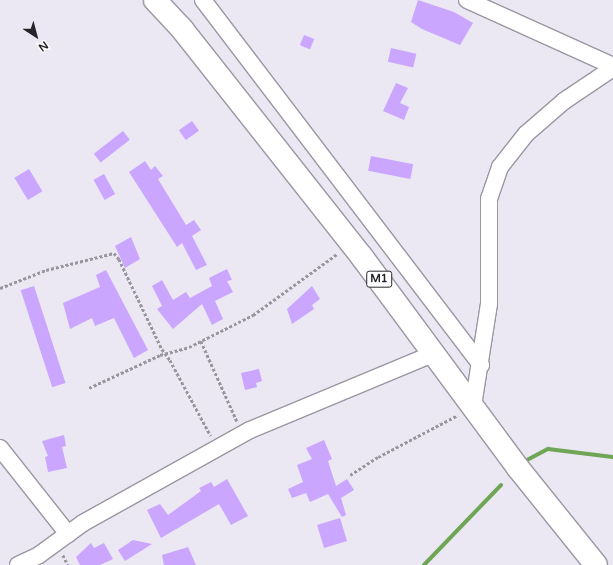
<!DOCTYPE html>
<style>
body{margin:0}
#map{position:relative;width:613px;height:565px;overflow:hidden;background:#ebe7f3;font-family:"Varela Round",sans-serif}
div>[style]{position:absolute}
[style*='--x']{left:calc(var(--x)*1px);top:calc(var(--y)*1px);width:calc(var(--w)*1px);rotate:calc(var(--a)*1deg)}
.stream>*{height:4px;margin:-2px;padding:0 2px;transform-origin:2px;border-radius:2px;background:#6ea655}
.building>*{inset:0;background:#caa6ff;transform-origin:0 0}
.path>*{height:2.5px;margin-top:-1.25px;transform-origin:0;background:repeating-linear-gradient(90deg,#99969e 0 3px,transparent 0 5px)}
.roads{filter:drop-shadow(1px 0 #9b97a2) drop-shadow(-1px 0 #9b97a2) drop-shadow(0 1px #9b97a2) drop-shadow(0 -1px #9b97a2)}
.minor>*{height:16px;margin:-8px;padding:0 8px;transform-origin:8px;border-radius:8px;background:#fff}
.highway>*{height:22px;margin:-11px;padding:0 11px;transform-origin:11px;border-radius:11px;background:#fff}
span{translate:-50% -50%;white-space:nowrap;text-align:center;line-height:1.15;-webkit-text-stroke:3px #fff;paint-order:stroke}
.shield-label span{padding:1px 3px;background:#fff;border:1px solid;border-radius:3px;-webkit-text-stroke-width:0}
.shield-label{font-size:11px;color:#262428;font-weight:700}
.north{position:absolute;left:16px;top:16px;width:40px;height:40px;-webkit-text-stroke:3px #fff;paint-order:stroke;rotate:144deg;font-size:11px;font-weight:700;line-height:16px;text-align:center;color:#262428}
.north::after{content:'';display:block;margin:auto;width:14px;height:18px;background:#262428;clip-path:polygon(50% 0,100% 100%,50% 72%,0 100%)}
</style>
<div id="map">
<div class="stream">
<i style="--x:527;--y:460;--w:24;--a:-28"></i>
<i style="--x:548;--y:449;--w:65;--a:7"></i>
<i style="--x:424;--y:565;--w:111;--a:-46.1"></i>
</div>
<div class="building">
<i style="clip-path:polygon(418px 0,454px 12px,473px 23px,460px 45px,422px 29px,411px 22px)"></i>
<i style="left:304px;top:35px;width:11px;height:11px;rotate:22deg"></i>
<i style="left:391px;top:48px;width:26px;height:14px;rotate:13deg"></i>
<i style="clip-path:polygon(396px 83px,408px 88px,400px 103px,409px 107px,404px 120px,383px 111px)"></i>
<i style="left:192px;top:121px;width:12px;height:16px;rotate:55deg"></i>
<i style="left:123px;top:131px;width:11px;height:37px;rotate:52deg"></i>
<i style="left:371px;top:156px;width:43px;height:15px;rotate:11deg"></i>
<i style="clip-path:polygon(145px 161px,151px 170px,155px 166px,163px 176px,158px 179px,186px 225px,194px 220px,201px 230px,192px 236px,207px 265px,196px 270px,182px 243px,177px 247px,129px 172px)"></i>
<i style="left:29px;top:169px;width:26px;height:17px;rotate:59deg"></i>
<i style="left:104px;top:174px;width:23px;height:12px;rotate:61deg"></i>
<i style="clip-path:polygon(131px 237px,140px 259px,125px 268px,115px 246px)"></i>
<i style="clip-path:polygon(227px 269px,232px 280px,227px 281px,233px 292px,215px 301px,223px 319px,212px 325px,202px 304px,173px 329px,157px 309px,162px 306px,152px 286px,162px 280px,173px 300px,186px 292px,190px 298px,212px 286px,209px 278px)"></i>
<i style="clip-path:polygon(106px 270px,148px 350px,134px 358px,114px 318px,95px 326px,92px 318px,70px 329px,63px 303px,100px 287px,96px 275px)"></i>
<i style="left:34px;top:286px;width:102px;height:14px;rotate:72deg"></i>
<i style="clip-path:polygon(312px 286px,320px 299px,312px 305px,314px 309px,292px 324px,287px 309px)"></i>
<i style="clip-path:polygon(259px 369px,262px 381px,256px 383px,257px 387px,245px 390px,241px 373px)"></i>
<i style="clip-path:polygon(64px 435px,66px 446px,62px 447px,67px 468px,48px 472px,45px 457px,48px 456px,42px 441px)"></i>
<i style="clip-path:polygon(324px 440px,332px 459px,328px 461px,336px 486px,347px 479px,354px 490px,341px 498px,346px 515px,342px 517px,328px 494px,310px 502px,306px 493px,292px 498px,288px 489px,303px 482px,297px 465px,312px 459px,306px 448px)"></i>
<i style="clip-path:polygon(227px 479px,248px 516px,231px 525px,219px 504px,161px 538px,147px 510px,160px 504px,168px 515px,201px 491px,199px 488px,211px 482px,214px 487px)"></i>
<i style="left:340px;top:518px;width:24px;height:24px;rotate:73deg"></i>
<i style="clip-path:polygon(133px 540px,152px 544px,125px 561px,118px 550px)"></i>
<i style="clip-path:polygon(91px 543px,94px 548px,104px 543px,113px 559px,100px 565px,80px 565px,76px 557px)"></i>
<i style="clip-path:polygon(188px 547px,196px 565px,164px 565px,162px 555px)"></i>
</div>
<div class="path">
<i style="--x:0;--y:288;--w:49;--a:-21.4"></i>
<i style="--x:46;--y:270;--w:70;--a:-14"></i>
<i style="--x:114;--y:253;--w:8;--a:50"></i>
<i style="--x:119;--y:259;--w:100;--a:64.5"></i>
<i style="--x:162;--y:349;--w:14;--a:54"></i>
<i style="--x:170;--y:360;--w:86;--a:61.7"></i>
<i style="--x:201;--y:341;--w:88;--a:65.8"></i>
<i style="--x:89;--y:388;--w:78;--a:-24.9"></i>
<i style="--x:160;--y:355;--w:30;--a:-15"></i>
<i style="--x:189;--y:347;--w:72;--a:-26.6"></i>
<i style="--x:253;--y:315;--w:104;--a:-36"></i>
<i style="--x:350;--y:475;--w:33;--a:-33"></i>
<i style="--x:378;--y:457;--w:90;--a:-27.7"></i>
<i style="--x:63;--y:555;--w:11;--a:63"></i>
</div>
<div class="roads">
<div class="minor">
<i style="--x:203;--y:0;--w:459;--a:52.7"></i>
<i style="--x:467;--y:0;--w:160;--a:24.3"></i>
<i style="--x:473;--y:406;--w:103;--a:-81.1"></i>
<i style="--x:489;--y:304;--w:105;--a:-90"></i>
<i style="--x:489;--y:199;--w:34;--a:-71"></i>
<i style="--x:500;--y:167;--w:42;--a:-51.8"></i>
<i style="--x:526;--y:134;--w:50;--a:-41"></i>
<i style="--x:564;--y:101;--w:59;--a:-34"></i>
<i style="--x:0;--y:448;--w:110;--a:51.7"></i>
<i style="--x:18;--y:565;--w:23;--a:-25"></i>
<i style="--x:39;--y:555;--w:54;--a:-36"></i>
<i style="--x:83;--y:523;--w:191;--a:-29.1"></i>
<i style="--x:250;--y:430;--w:200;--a:-22.6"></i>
</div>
<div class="highway">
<i style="--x:155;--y:0;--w:40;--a:47"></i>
<i style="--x:182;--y:29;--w:290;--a:51.7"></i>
<i style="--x:362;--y:257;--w:262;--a:53.5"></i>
<i style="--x:518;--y:468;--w:124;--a:51.2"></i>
</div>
</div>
<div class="shield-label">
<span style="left:379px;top:279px">M1</span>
</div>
<div class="north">N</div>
</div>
